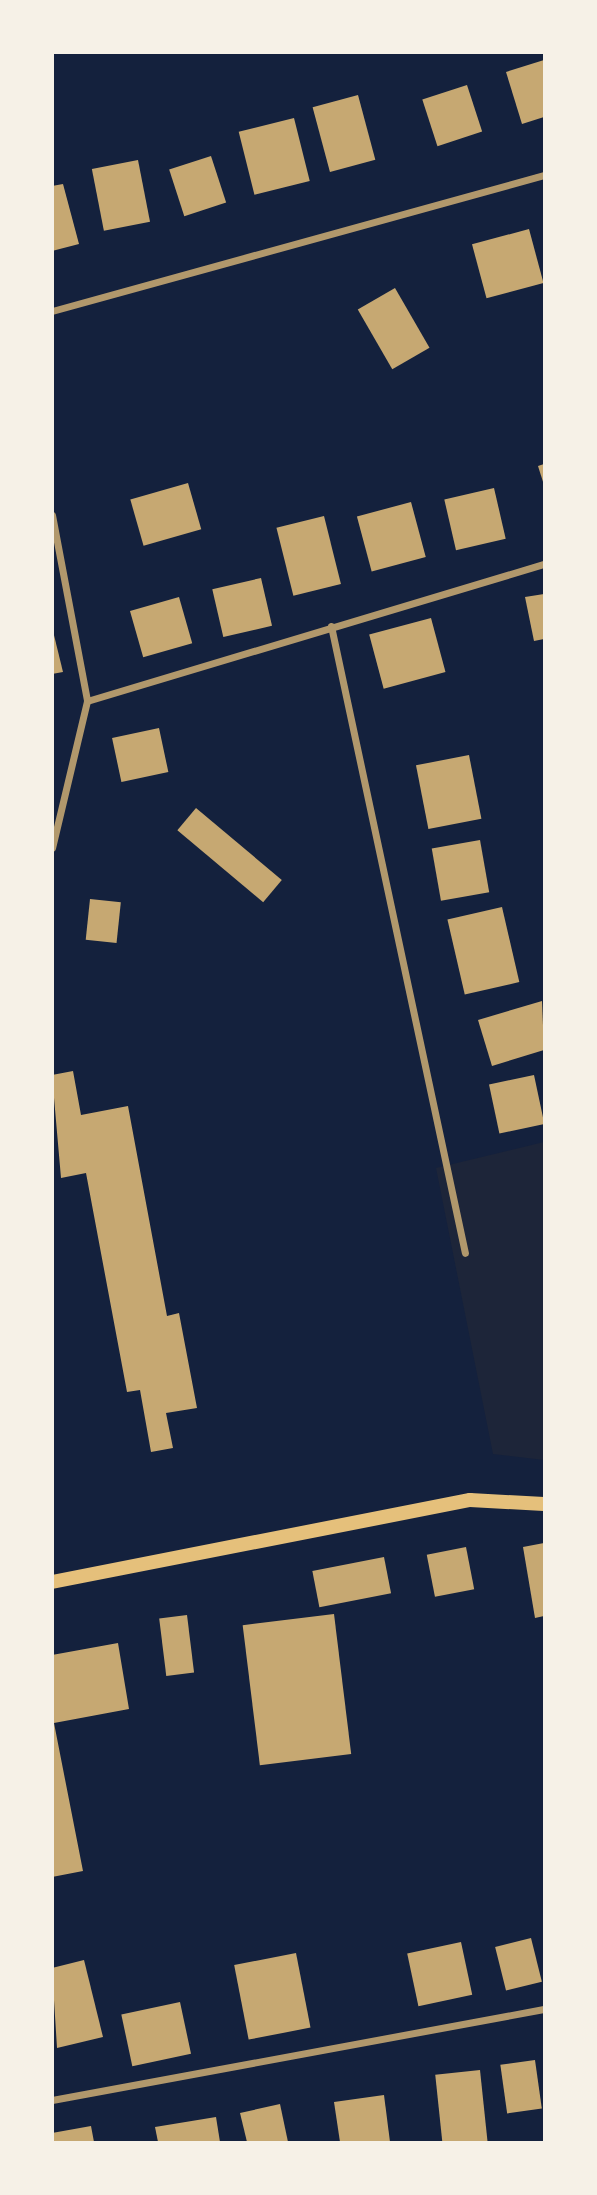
<!DOCTYPE html>
<style>
body{margin:0}
#map{position:relative;width:597px;height:2195px;overflow:hidden;background:#14213d;font-family:Raleway,sans-serif}
div>[style]{position:absolute}
[style*='--x']{left:calc(var(--x)*1px);top:calc(var(--y)*1px);width:calc(var(--w)*1px);rotate:calc(var(--a)*1deg)}
.green>*{inset:0;background:#1d2539}
.building>*{inset:0;background:#c6a872;transform-origin:0 0}
.minor>*{height:7px;margin:-3.5px;padding:0 3.5px;transform-origin:3.5px;border-radius:3.5px;background:#b1986c}
.secondary>*{height:14px;margin:-7px;padding:0 7px;transform-origin:7px;border-radius:7px;background:#e5c07b}
span{translate:-50% -50%;white-space:nowrap;text-align:center;line-height:1.15;-webkit-text-stroke:6px #f6f1e7;paint-order:stroke}
.frame{position:absolute;inset:0;border:54px solid #f6f1e7;pointer-events:none}
</style>
<div id="map">
<div class="green">
<i style="clip-path:polygon(544px 1142px,544px 1460px,493px 1454px,436px 1168px)"></i>
</div>
<div class="building">
<i style="clip-path:polygon(544px 60px,544px 117px,522px 124px,506px 72px)"></i>
<i style="left:467px;top:85px;width:49px;height:47px;rotate:72deg"></i>
<i style="left:358px;top:95px;width:67px;height:47px;rotate:75deg"></i>
<i style="left:294px;top:118px;width:65px;height:57px;rotate:76deg"></i>
<i style="left:211px;top:156px;width:49px;height:44px;rotate:72deg"></i>
<i style="left:138px;top:160px;width:63px;height:47px;rotate:79deg"></i>
<i style="clip-path:polygon(63px 184px,79px 244px,52px 251px,52px 186px)"></i>
<i style="left:529px;top:229px;width:56px;height:59px;rotate:75deg"></i>
<i style="left:395px;top:288px;width:69px;height:43px;rotate:60deg"></i>
<i style="clip-path:polygon(544px 464px,544px 485px,538px 466px)"></i>
<i style="left:188px;top:483px;width:48px;height:60px;rotate:74deg"></i>
<i style="left:494px;top:488px;width:52px;height:51px;rotate:77deg"></i>
<i style="left:411px;top:502px;width:57px;height:56px;rotate:75deg"></i>
<i style="left:324px;top:516px;width:70px;height:49px;rotate:76deg"></i>
<i style="left:261px;top:578px;width:49px;height:50px;rotate:77deg"></i>
<i style="clip-path:polygon(544px 594px,544px 639px,534px 641px,525px 597px)"></i>
<i style="left:179px;top:597px;width:48px;height:51px;rotate:74deg"></i>
<i style="left:431px;top:618px;width:56px;height:64px;rotate:75deg"></i>
<i style="clip-path:polygon(52px 627px,63px 672px,52px 674px)"></i>
<i style="left:159px;top:728px;width:45px;height:48px;rotate:78deg"></i>
<i style="left:469px;top:755px;width:65px;height:54px;rotate:79deg"></i>
<i style="left:196px;top:808px;width:112px;height:29px;rotate:40deg"></i>
<i style="left:480px;top:840px;width:53px;height:49px;rotate:80deg"></i>
<i style="left:90px;top:899px;width:31px;height:41px;rotate:6deg"></i>
<i style="left:502px;top:907px;width:77px;height:56px;rotate:77deg"></i>
<i style="clip-path:polygon(542px 1001px,544px 1050px,492px 1066px,478px 1020px)"></i>
<i style="clip-path:polygon(73px 1071px,81px 1115px,128px 1106px,167px 1316px,179px 1313px,197px 1408px,166px 1413px,173px 1448px,151px 1452px,140px 1390px,127px 1392px,86px 1173px,61px 1178px,52px 1075px)"></i>
<i style="left:534px;top:1075px;width:50px;height:46px;rotate:78deg"></i>
<i style="clip-path:polygon(544px 1543px,544px 1616px,535px 1618px,523px 1547px)"></i>
<i style="left:466px;top:1547px;width:43px;height:40px;rotate:79deg"></i>
<i style="left:384px;top:1557px;width:37px;height:73px;rotate:79deg"></i>
<i style="left:334px;top:1614px;width:141px;height:92px;rotate:83deg"></i>
<i style="left:187px;top:1615px;width:58px;height:28px;rotate:83deg"></i>
<i style="clip-path:polygon(118px 1643px,129px 1709px,54px 1723px,83px 1871px,52px 1877px,52px 1655px)"></i>
<i style="left:531px;top:1938px;width:45px;height:37px;rotate:76deg"></i>
<i style="left:461px;top:1942px;width:54px;height:55px;rotate:78deg"></i>
<i style="left:296px;top:1953px;width:76px;height:63px;rotate:79deg"></i>
<i style="clip-path:polygon(84px 1960px,103px 2037px,57px 2048px,52px 1968px)"></i>
<i style="left:180px;top:2002px;width:53px;height:60px;rotate:78deg"></i>
<i style="left:535px;top:2060px;width:49px;height:35px;rotate:82deg"></i>
<i style="left:480px;top:2070px;width:72px;height:45px;rotate:84deg"></i>
<i style="clip-path:polygon(384px 2095px,390px 2142px,340px 2142px,334px 2102px)"></i>
<i style="clip-path:polygon(280px 2104px,288px 2142px,247px 2142px,240px 2113px)"></i>
<i style="clip-path:polygon(216px 2117px,220px 2142px,158px 2142px,155px 2127px)"></i>
<i style="clip-path:polygon(91px 2126px,94px 2142px,52px 2142px,52px 2133px)"></i>
</div>
<div class="minor">
<i style="--x:52;--y:311;--w:510;--a:-15.45"></i>
<i style="--x:52;--y:515;--w:189;--a:79.3"></i>
<i style="--x:87;--y:701;--w:151;--a:103.4"></i>
<i style="--x:331;--y:626;--w:641;--a:77.94"></i>
<i style="--x:87;--y:701;--w:477;--a:-16.7"></i>
<i style="--x:52;--y:2100;--w:500;--a:-10.48"></i>
</div>
<div class="secondary">
<i style="--x:52;--y:1582;--w:426;--a:-11.1"></i>
<i style="--x:470;--y:1500;--w:74;--a:3.1"></i>
</div>
<div class="frame"></div>
</div>
